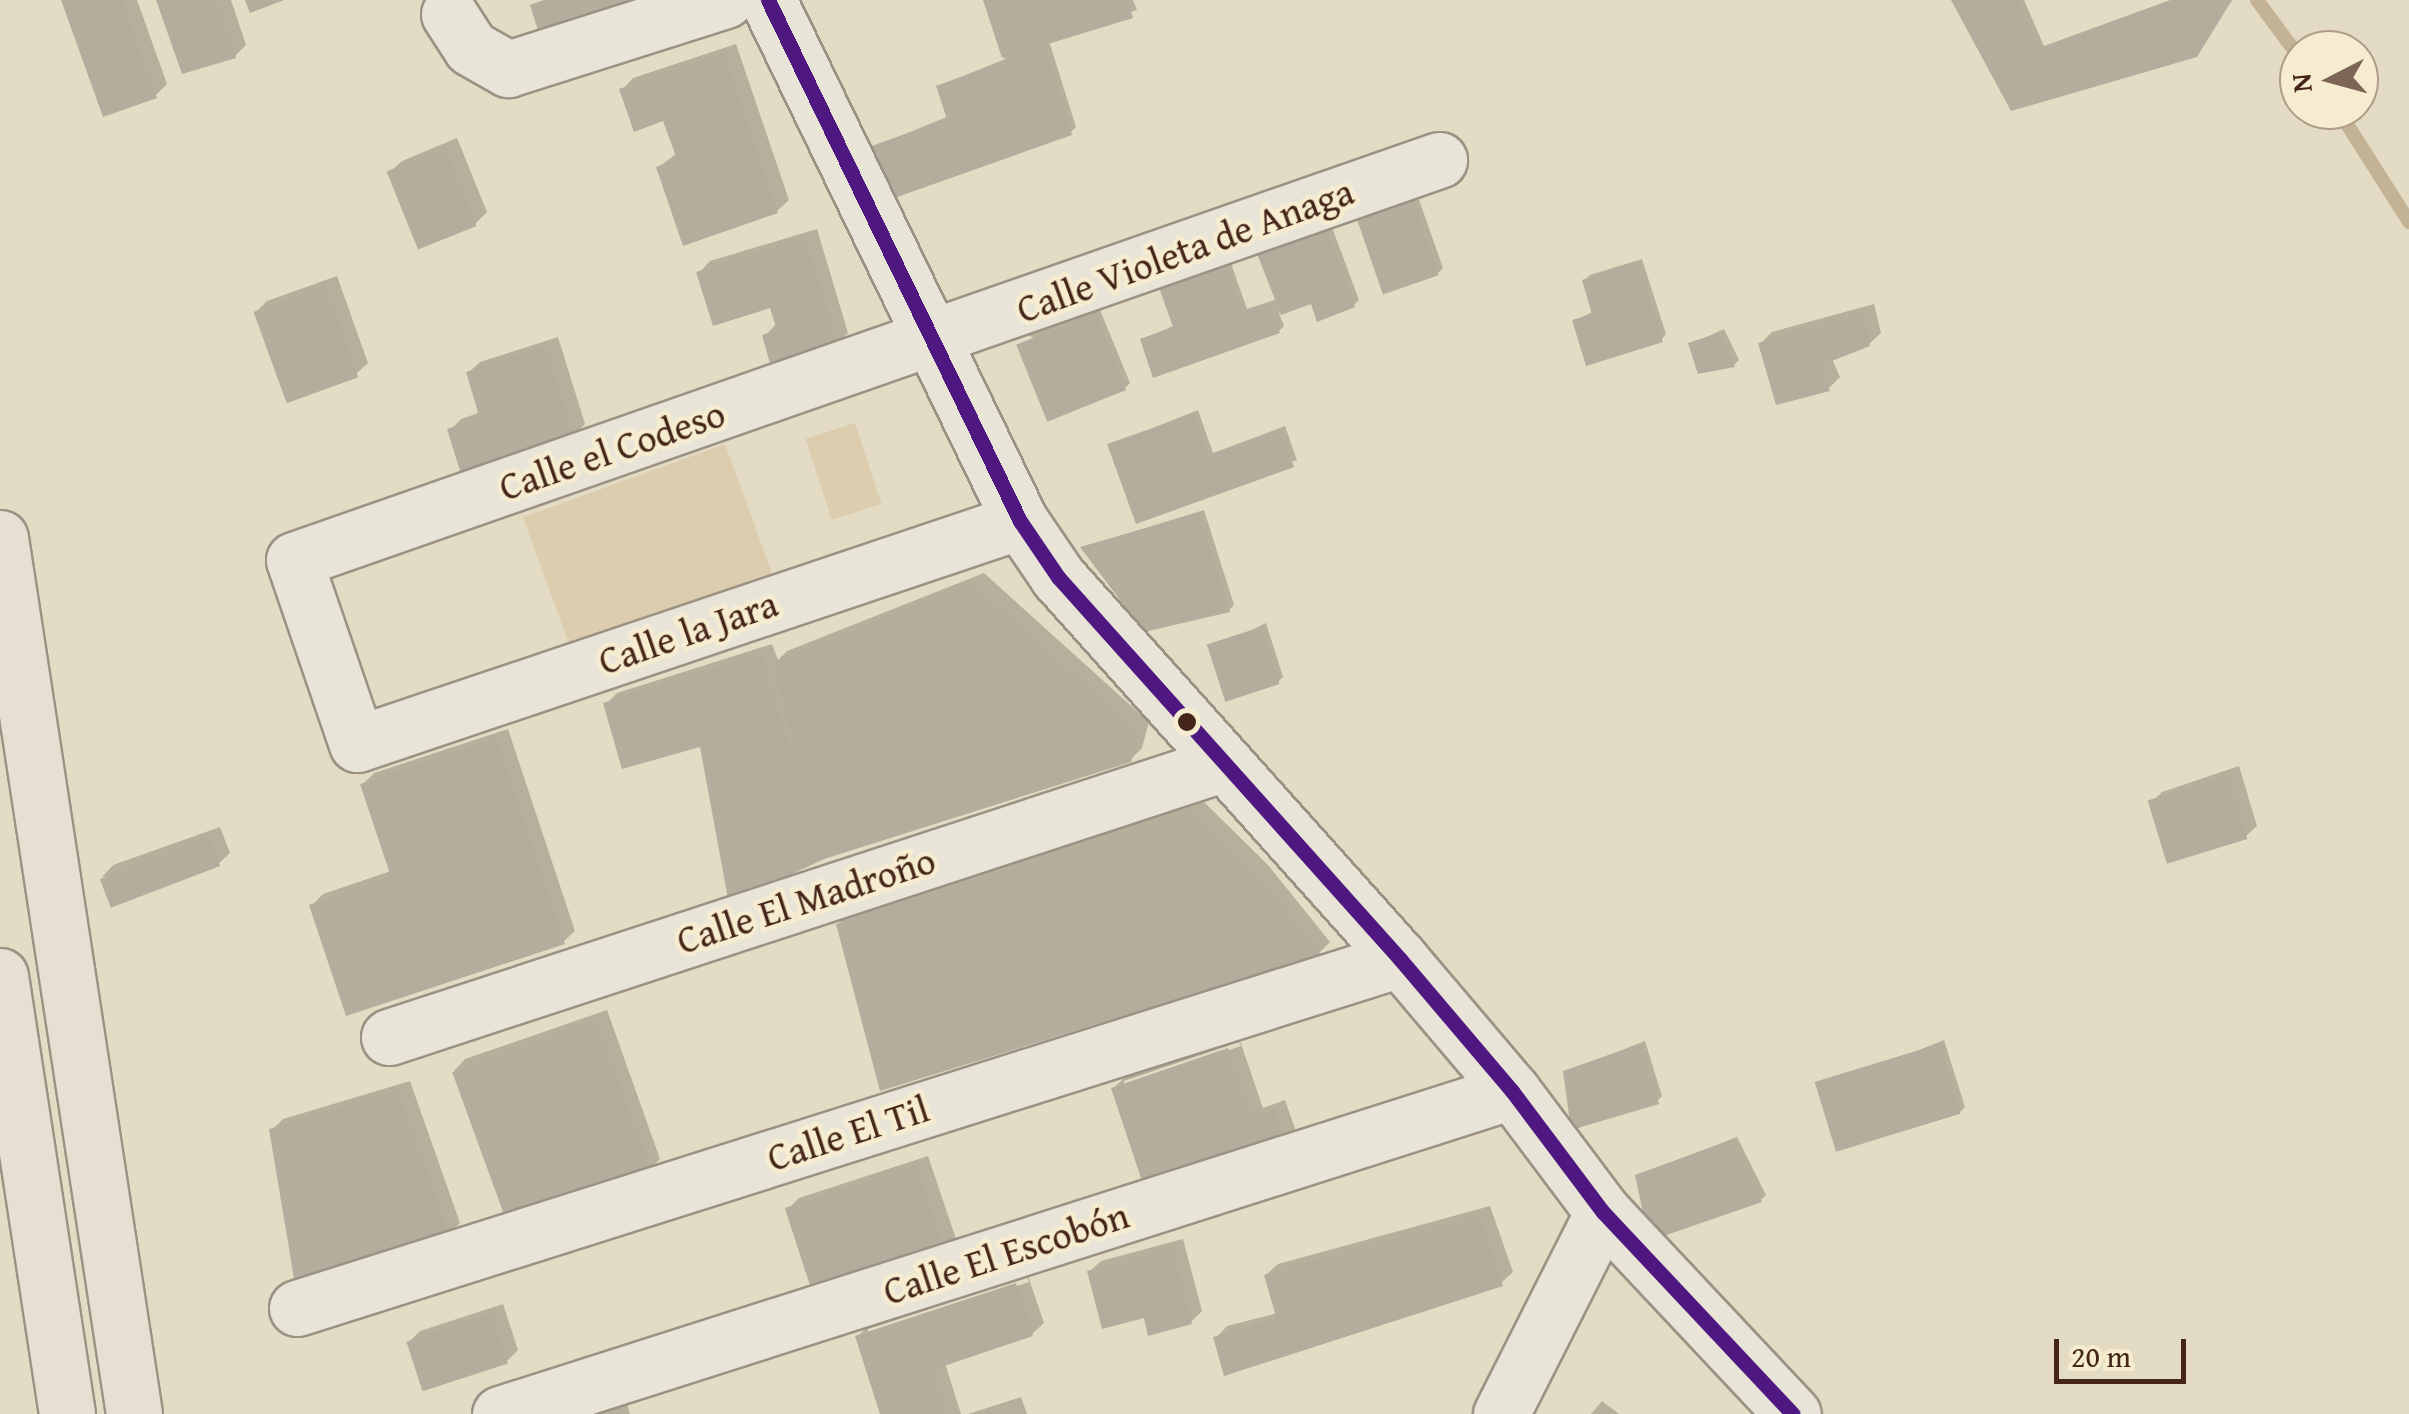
<!DOCTYPE html>
<meta charset="utf-8">
<style>
body{margin:0}
#map{position:relative;width:2409px;height:1414px;overflow:hidden;background:#e4dbc4;font-family:"Gentium Book Plus",serif}
div>[style]{position:absolute}
[style*='--x']{left:calc(var(--x)*1px);top:calc(var(--y)*1px);width:calc(var(--w)*1px);rotate:calc(var(--a)*1deg)}
.green>*{inset:0;background:#dbcdae;transform-origin:0 0}
.shadow>*{inset:0;background:#0003}
.stream>*{height:14px;margin:-7px;padding:0 7px;transform-origin:7px;border-radius:7px;background:#c4b295}
.building>*{inset:0;background:#b4ac9c;transform-origin:0 0}
.roads{filter:drop-shadow(2px 0 #9b9284) drop-shadow(-2px 0 #9b9284) drop-shadow(0 2px #9b9284) drop-shadow(0 -2px #9b9284)}
.minor>*{height:55px;margin:-27.5px;padding:0 27.5px;transform-origin:27.5px;border-radius:27.5px;background:#e9e4d8}
.highway>*{height:55px;margin:-27.5px;padding:0 27.5px;transform-origin:27.5px;border-radius:27.5px;background:#e5e0d2}
.bus-1>*{height:15px;margin:-7.5px;padding:0 7.5px;transform-origin:7.5px;border-radius:7.5px;background:#4f1780}
.dots>*{width:28px;height:28px;translate:-50% -50%;box-sizing:border-box;border:5px solid #f6ecd0;border-radius:50%}
span{translate:-50% -50%;white-space:nowrap;text-align:center;line-height:1.15;-webkit-text-stroke:9px #f6ecd0;paint-order:stroke}
.street-label{font-size:38px;color:#452519}
.north{position:absolute;left:2279px;top:30px;width:100px;height:100px;box-sizing:border-box;background:#f6ecd0;border:2px solid #af9c87;border-radius:50%;rotate:264deg;font-size:28px;font-weight:700;line-height:40px;text-align:center;color:#452519}
.north::after{content:'';display:block;margin:auto;width:35px;height:45px;background:#7d6555;clip-path:polygon(50% 0,100% 100%,50% 72%,0 100%)}
.scale{position:absolute;left:2054px;top:1339px;width:132px;height:45px;box-sizing:border-box;border:5px solid #452519;border-top:0;padding-left:12px;font-size:30px;line-height:35px;white-space:nowrap;color:#452519;-webkit-text-stroke:8px #f6ecd0;paint-order:stroke}
</style>
<div id="map">
<div class="green">
<i style="left:855px;top:423px;width:85px;height:52px;rotate:72deg"></i>
<i style="left:725px;top:444px;width:145px;height:215px;rotate:70deg"></i>
</div>
<div class="shadow">
<i style="clip-path:polygon(64px 0,137px 0,167px 84px,156px 95px)"></i>
<i style="clip-path:polygon(158px 0,231px 0,246px 45px,235px 56px)"></i>
<i style="clip-path:polygon(985px 0,1133px 0,1137px 10px,1049px 41px,1076px 127px,1071px 132px,869px 149px,949px 116px,939px 86px,1005px 59px)"></i>
<i style="clip-path:polygon(1954px 0,2024px 0,2044px 46px,2170px 0,2232px 0,2196px 55px,2012px 108px)"></i>
<i style="clip-path:polygon(736px 44px,789px 200px,777px 211px,659px 167px,677px 153px,665px 118px,622px 90px,633px 78px)"></i>
<i style="clip-path:polygon(457px 138px,487px 212px,475px 224px,390px 172px,402px 161px)"></i>
<i style="clip-path:polygon(1416px 191px,1443px 268px,1438px 273px,1358px 215px)"></i>
<i style="clip-path:polygon(1330px 222px,1359px 300px,1354px 305px,1312px 300px,1279px 313px,1284px 326px,1279px 331px,1142px 340px,1175px 325px,1227px 252px,1247px 309px,1277px 299px)"></i>
<i style="clip-path:polygon(817px 229px,848px 333px,837px 344px,765px 336px,777px 323px,772px 305px,699px 273px,710px 261px)"></i>
<i style="clip-path:polygon(1642px 259px,1666px 334px,1661px 340px,1575px 321px,1594px 311px,1585px 280px,1590px 275px)"></i>
<i style="clip-path:polygon(337px 276px,368px 363px,356px 374px,256px 312px,267px 301px)"></i>
<i style="clip-path:polygon(1874px 304px,1881px 333px,1869px 344px,1832px 359px,1840px 377px,1828px 389px,1761px 343px,1772px 332px)"></i>
<i style="clip-path:polygon(1100px 310px,1130px 383px,1125px 388px,1021px 331px)"></i>
<i style="clip-path:polygon(1724px 329px,1739px 360px,1734px 365px,1691px 344px)"></i>
<i style="clip-path:polygon(558px 337px,585px 424px,574px 436px,450px 430px,461px 419px,481px 412px,468px 373px,480px 362px)"></i>
<i style="clip-path:polygon(1198px 410px,1213px 453px,1285px 426px,1297px 460px,1137px 521px,1110px 445px)"></i>
<i style="clip-path:polygon(1204px 510px,1234px 605px,1229px 610px,1083px 547px)"></i>
<i style="clip-path:polygon(984px 573px,1149px 722px,1142px 748px,1130px 760px,823px 856px,702px 744px,606px 704px,617px 693px,772px 644px,778px 660px,787px 651px)"></i>
<i style="clip-path:polygon(1266px 623px,1283px 677px,1278px 682px,1211px 650px)"></i>
<i style="clip-path:polygon(508px 729px,575px 931px,563px 942px,312px 905px,323px 894px,391px 871px,362px 785px,374px 773px)"></i>
<i style="clip-path:polygon(2239px 766px,2257px 826px,2245px 837px,2150px 804px,2162px 792px)"></i>
<i style="clip-path:polygon(1204px 802px,1268px 865px,1330px 942px,1319px 953px,881px 1088px,838px 924px,850px 913px)"></i>
<i style="clip-path:polygon(220px 827px,230px 853px,218px 864px,102px 877px,113px 865px)"></i>
<i style="clip-path:polygon(607px 1010px,660px 1159px,649px 1170px,454px 1071px,465px 1059px)"></i>
<i style="clip-path:polygon(evenodd,1239px 1038px,1263px 1108px,1285px 1100px,1299px 1140px,1244px 1144px,1113px 1089px,1125px 1077px,1239px 1038px,1239px 1042px,1241px 1046px,1124px 1086px,1124px 1081px,1239px 1042px)"></i>
<i style="clip-path:polygon(1944px 1040px,1965px 1107px,1960px 1112px,1820px 1090px)"></i>
<i style="clip-path:polygon(1645px 1041px,1662px 1096px,1657px 1101px,1566px 1072px)"></i>
<i style="clip-path:polygon(410px 1081px,460px 1223px,448px 1234px,272px 1130px,283px 1119px)"></i>
<i style="clip-path:polygon(1737px 1137px,1766px 1195px,1761px 1200px,1637px 1176px)"></i>
<i style="clip-path:polygon(928px 1156px,956px 1239px,945px 1250px,788px 1209px,799px 1198px)"></i>
<i style="clip-path:polygon(1490px 1206px,1513px 1272px,1501px 1283px,1216px 1338px,1227px 1326px,1278px 1313px,1266px 1275px,1278px 1264px)"></i>
<i style="clip-path:polygon(1183px 1239px,1202px 1311px,1191px 1322px,1145px 1315px,1089px 1272px,1101px 1261px)"></i>
<i style="clip-path:polygon(evenodd,1027px 1273px,1044px 1323px,1032px 1334px,945px 1363px,961px 1414px,883px 1414px,858px 1336px,869px 1325px,1027px 1273px,1027px 1277px,1029px 1282px,868px 1334px,868px 1329px,1027px 1277px)"></i>
<i style="clip-path:polygon(503px 1304px,518px 1350px,507px 1361px,409px 1342px,420px 1331px)"></i>
<i style="clip-path:polygon(1021px 1397px,1027px 1414px,968px 1414px)"></i>
<i style="clip-path:polygon(626px 1400px,630px 1414px,579px 1414px)"></i>
<i style="clip-path:polygon(1602px 1401px,1619px 1414px,1591px 1414px)"></i>
</div>
<div class="stream">
<i style="--x:2257;--y:0;--w:71;--a:53.6"></i>
<i style="--x:2338;--y:110;--w:133;--a:57.6"></i>
</div>
<div class="building">
<i style="clip-path:polygon(61px 0,122px 0,157px 98px,103px 117px)"></i>
<i style="clip-path:polygon(156px 0,217px 0,236px 58px,182px 74px)"></i>
<i style="clip-path:polygon(245px 0,284px 0,250px 13px)"></i>
<i style="clip-path:polygon(544px 0,691px 0,544px 49px,530px 5px)"></i>
<i style="clip-path:polygon(983px 0,1127px 0,1133px 18px,1002px 58px)"></i>
<i style="clip-path:polygon(1951px 0,2018px 0,2039px 49px,2174px 0,2232px 0,2197px 57px,2011px 111px)"></i>
<i style="clip-path:polygon(1044px 46px,1072px 135px,883px 202px,866px 148px,947px 119px,936px 86px)"></i>
<i style="clip-path:polygon(724px 53px,778px 213px,683px 246px,656px 167px,677px 159px,663px 121px,634px 132px,619px 89px)"></i>
<i style="left:445px;top:148px;width:84px;height:63px;rotate:68deg"></i>
<i style="left:1411px;top:195px;width:85px;height:59px;rotate:71deg"></i>
<i style="clip-path:polygon(1325px 225px,1355px 307px,1317px 322px,1311px 304px,1281px 315px,1256px 251px)"></i>
<i style="clip-path:polygon(806px 239px,838px 346px,771px 367px,762px 335px,777px 330px,770px 308px,713px 326px,696px 272px)"></i>
<i style="clip-path:polygon(1222px 255px,1242px 313px,1270px 303px,1280px 333px,1153px 378px,1140px 339px,1173px 327px,1156px 279px)"></i>
<i style="clip-path:polygon(1638px 262px,1663px 342px,1586px 366px,1572px 320px,1592px 314px,1582px 280px)"></i>
<i style="left:325px;top:286px;width:97px;height:76px;rotate:70deg"></i>
<i style="left:1095px;top:313px;width:83px;height:85px;rotate:68deg"></i>
<i style="clip-path:polygon(1863px 314px,1870px 346px,1819px 366px,1830px 391px,1776px 405px,1758px 343px)"></i>
<i style="clip-path:polygon(1719px 333px,1735px 367px,1698px 374px,1688px 343px)"></i>
<i style="clip-path:polygon(546px 347px,575px 438px,461px 474px,447px 429px,480px 419px,466px 372px)"></i>
<i style="clip-path:polygon(1193px 414px,1208px 456px,1280px 430px,1294px 467px,1136px 524px,1107px 444px)"></i>
<i style="clip-path:polygon(1199px 513px,1230px 612px,1144px 632px,1080px 547px)"></i>
<i style="clip-path:polygon(971px 583px,1139px 734px,1131px 762px,824px 859px,729px 904px,700px 747px,622px 769px,603px 703px,761px 654px,818px 836px,773px 662px)"></i>
<i style="left:1261px;top:627px;width:60px;height:57px;rotate:72deg"></i>
<i style="clip-path:polygon(497px 739px,565px 944px,346px 1016px,309px 905px,391px 877px,360px 784px)"></i>
<i style="left:2228px;top:776px;width:66px;height:84px;rotate:73deg"></i>
<i style="clip-path:polygon(1191px 812px,1257px 876px,1321px 955px,880px 1091px,836px 924px)"></i>
<i style="left:209px;top:837px;width:31px;height:117px;rotate:69deg"></i>
<i style="left:596px;top:1020px;width:161px;height:153px;rotate:70deg"></i>
<i style="clip-path:polygon(1640px 1044px,1659px 1104px,1571px 1130px,1563px 1071px)"></i>
<i style="left:1939px;top:1044px;width:73px;height:130px;rotate:73deg"></i>
<i style="clip-path:polygon(1228px 1048px,1251px 1117px,1274px 1110px,1289px 1154px,1249px 1167px,1243px 1147px,1142px 1181px,1111px 1088px)"></i>
<i style="clip-path:polygon(398px 1091px,450px 1237px,296px 1290px,269px 1129px)"></i>
<i style="clip-path:polygon(1731px 1140px,1762px 1202px,1649px 1241px,1635px 1175px)"></i>
<i style="left:917px;top:1165px;width:92px;height:139px;rotate:72deg"></i>
<i style="clip-path:polygon(1479px 1216px,1503px 1286px,1224px 1376px,1213px 1337px,1277px 1320px,1264px 1275px)"></i>
<i style="clip-path:polygon(1172px 1249px,1192px 1324px,1148px 1336px,1144px 1318px,1102px 1329px,1087px 1271px)"></i>
<i style="clip-path:polygon(1016px 1283px,1033px 1336px,932px 1370px,947px 1414px,880px 1414px,855px 1336px)"></i>
<i style="left:492px;top:1314px;width:52px;height:90px;rotate:72deg"></i>
</div>
<div class="roads">
<div class="minor">
<i style="--x:768;--y:0;--w:579;--a:64.19"></i>
<i style="--x:1020;--y:521;--w:68;--a:55.8"></i>
<i style="--x:1058;--y:577;--w:513;--a:48.16"></i>
<i style="--x:1400;--y:959;--w:173;--a:49.7"></i>
<i style="--x:1512;--y:1091;--w:151;--a:53.1"></i>
<i style="--x:1603;--y:1212;--w:277;--a:46.8"></i>
<i style="--x:449;--y:14;--w:40;--a:57.1"></i>
<i style="--x:471;--y:48;--w:43;--a:29.6"></i>
<i style="--x:508;--y:69;--w:228;--a:-17.6"></i>
<i style="--x:1020;--y:521;--w:699;--a:161.41"></i>
<i style="--x:357;--y:744;--w:194;--a:-108.9"></i>
<i style="--x:294;--y:560;--w:1213;--a:-19.26"></i>
<i style="--x:389;--y:1037;--w:877;--a:-18.15"></i>
<i style="--x:297;--y:1308;--w:1157;--a:-17.56"></i>
<i style="--x:500;--y:1414;--w:1062;--a:-17.7"></i>
<i style="--x:1501;--y:1414;--w:226;--a:-63.2"></i>
</div>
<div class="highway">
<i style="--x:0;--y:538;--w:886;--a:81.3"></i>
<i style="--x:0;--y:976;--w:443;--a:81.3"></i>
</div>
</div>
<div class="bus-1">
<i style="--x:768;--y:0;--w:579;--a:64.19"></i>
<i style="--x:1020;--y:521;--w:68;--a:55.8"></i>
<i style="--x:1058;--y:577;--w:513;--a:48.16"></i>
<i style="--x:1400;--y:959;--w:173;--a:49.7"></i>
<i style="--x:1512;--y:1091;--w:151;--a:53.1"></i>
<i style="--x:1603;--y:1212;--w:277;--a:46.8"></i>
</div>
<div class="dots">
<i style="left:1187px;top:722px;background:#452519"></i>
</div>
<div class="street-label">
<span style="left:1185px;top:250px;rotate:-20deg">Calle Violeta de Anaga</span>
<span style="left:612px;top:450px;rotate:-19deg">Calle el Codeso</span>
<span style="left:688px;top:632px;rotate:-19deg">Calle la Jara</span>
<span style="left:806px;top:900px;rotate:-18deg">Calle El Madroño</span>
<span style="left:848px;top:1133px;rotate:-18deg">Calle El Til</span>
<span style="left:1006px;top:1253px;rotate:-18deg">Calle El Escobón</span>
</div>
<div class="north">N</div>
<div class="scale">20 m</div>
</div>
